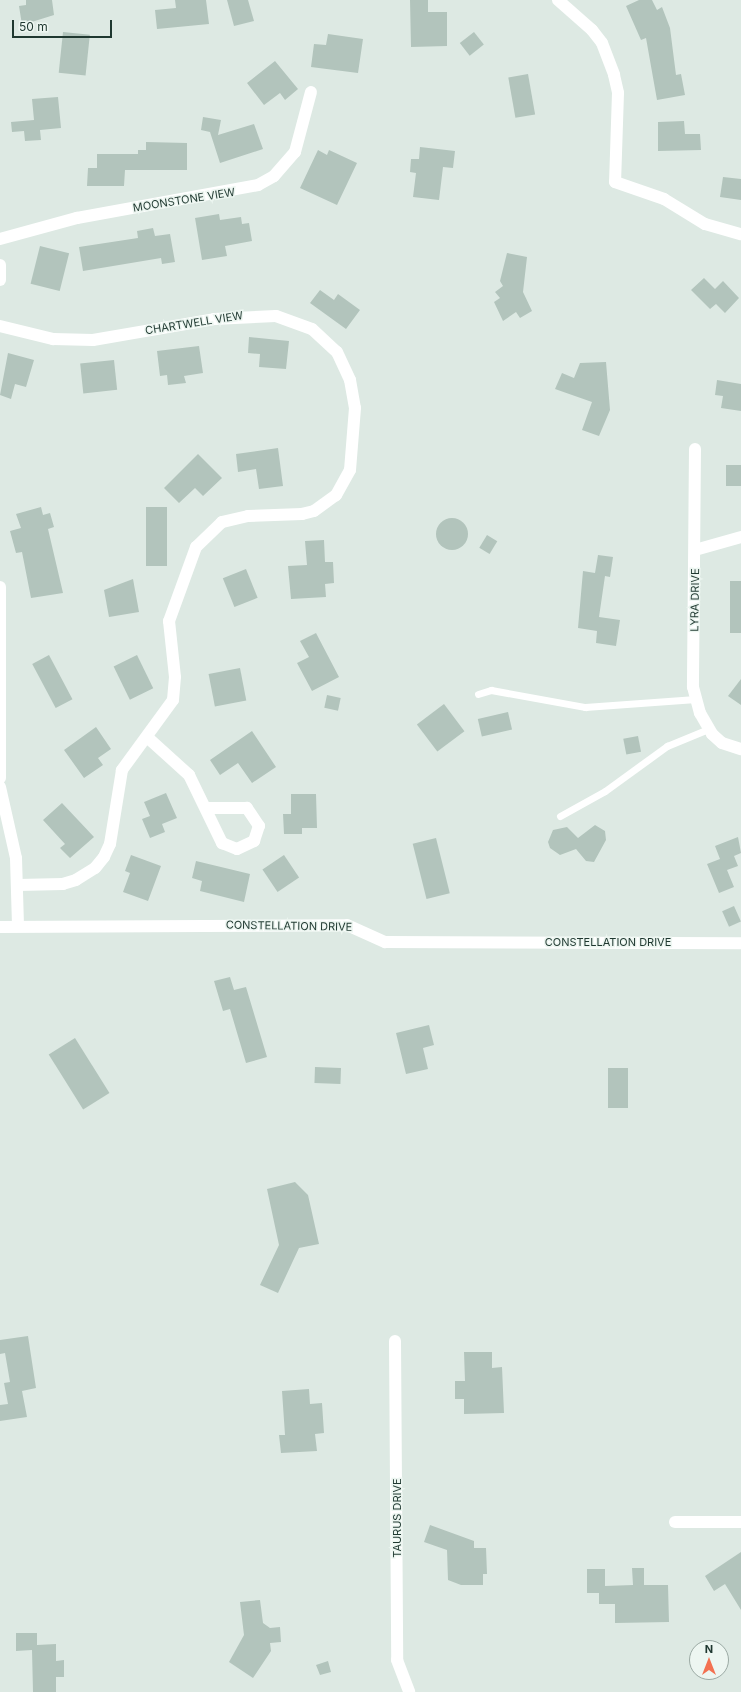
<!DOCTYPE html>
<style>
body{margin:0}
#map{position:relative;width:741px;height:1692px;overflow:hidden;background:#dde9e3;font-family:Inter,sans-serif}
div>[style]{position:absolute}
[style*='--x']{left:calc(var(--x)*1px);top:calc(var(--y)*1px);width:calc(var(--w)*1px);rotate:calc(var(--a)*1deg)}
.building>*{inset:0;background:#b2c4bc;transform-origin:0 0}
.round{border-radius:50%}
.lane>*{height:7px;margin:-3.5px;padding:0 3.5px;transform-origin:3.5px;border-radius:3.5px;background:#fff}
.street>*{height:12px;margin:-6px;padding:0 6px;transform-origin:6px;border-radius:6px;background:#fff}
span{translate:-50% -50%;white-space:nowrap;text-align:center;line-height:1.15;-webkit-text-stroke:3px #edf6f1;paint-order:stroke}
.street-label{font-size:11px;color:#1f3830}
.north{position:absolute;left:689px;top:1640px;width:40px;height:40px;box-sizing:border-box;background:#edf6f1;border:1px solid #9baaa4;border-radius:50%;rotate:0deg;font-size:11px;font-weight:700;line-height:16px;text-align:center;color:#1f3830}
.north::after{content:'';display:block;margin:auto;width:14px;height:18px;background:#f37151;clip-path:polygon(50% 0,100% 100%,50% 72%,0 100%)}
.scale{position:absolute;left:12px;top:20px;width:100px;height:18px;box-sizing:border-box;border:2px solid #1f3830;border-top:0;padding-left:5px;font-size:12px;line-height:14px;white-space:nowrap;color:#1f3830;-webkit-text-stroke:3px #edf6f1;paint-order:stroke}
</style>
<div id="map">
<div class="building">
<i style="clip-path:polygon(26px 0,52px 0,54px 15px,22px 25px,19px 6px,26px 5px)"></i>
<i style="clip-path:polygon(175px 0,206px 0,209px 24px,157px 29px,155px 10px,176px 8px)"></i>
<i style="clip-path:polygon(227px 0,248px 0,254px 21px,234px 26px)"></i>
<i style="clip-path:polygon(410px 0,428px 0,428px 12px,447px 12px,447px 46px,411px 47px)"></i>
<i style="clip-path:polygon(639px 0,652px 0,657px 10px,662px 7px,670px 28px,676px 75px,681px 74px,685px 95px,657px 100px,646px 38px,641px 40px,626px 6px)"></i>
<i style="left:63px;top:32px;width:27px;height:41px;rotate:6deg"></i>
<i style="left:474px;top:32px;width:16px;height:18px;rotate:52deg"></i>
<i style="clip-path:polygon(328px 34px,363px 39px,358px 73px,311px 67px,314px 44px,326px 45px)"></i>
<i style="clip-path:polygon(275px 61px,298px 89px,285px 100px,280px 93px,264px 105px,247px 83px)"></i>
<i style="left:528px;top:74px;width:41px;height:20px;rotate:80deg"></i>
<i style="clip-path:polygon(58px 97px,61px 128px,40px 130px,41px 140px,25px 141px,24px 131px,12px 132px,11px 122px,34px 120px,32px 99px)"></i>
<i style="clip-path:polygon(203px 117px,221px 120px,218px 135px,254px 124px,263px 149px,220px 163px,210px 132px,201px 130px)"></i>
<i style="clip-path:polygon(684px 121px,685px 134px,700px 134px,701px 150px,658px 151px,658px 122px)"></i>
<i style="clip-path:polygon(146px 142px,187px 143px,187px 170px,125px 170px,124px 186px,87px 186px,88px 168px,97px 168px,97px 154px,138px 154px,138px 150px,146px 150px)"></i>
<i style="clip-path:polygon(420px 147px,455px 151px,453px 168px,443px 167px,439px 200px,413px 197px,416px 173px,410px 172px,411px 159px,419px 159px)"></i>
<i style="clip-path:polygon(318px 150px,327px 155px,329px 150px,357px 163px,337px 205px,300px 188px)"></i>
<i style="clip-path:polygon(723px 177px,741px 179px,741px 200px,720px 197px)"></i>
<i style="clip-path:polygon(219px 214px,220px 220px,241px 217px,242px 224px,249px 223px,252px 241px,225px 246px,227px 256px,202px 260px,195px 218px)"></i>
<i style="clip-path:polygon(153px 228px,155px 236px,170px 234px,175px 262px,162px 264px,161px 258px,83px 271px,79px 247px,138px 238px,137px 231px)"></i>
<i style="left:40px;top:246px;width:30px;height:39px;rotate:14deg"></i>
<i style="clip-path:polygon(507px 253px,527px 257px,523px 292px,532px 311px,520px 318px,516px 312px,503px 321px,494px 302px,500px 298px,495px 292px,503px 286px,500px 281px)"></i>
<i style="clip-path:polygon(704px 278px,715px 289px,723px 281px,739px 298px,725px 313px,716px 304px,710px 309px,691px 290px)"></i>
<i style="clip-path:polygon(320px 290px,334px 300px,338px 294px,360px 310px,346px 329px,310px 303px)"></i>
<i style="clip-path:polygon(249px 337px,289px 341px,286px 369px,259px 367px,260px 354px,248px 353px)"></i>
<i style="clip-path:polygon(199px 346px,203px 373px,184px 376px,186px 383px,168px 385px,167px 375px,160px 376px,157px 351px)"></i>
<i style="clip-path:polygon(8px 353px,34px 360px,26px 387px,15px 384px,11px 399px,0 395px)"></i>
<i style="left:114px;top:360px;width:30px;height:34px;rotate:84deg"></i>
<i style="clip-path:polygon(606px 362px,610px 410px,599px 436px,582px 430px,592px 402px,555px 389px,562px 373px,574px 378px,580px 363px)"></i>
<i style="clip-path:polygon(717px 380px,741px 384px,741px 411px,721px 408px,723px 396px,715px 395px)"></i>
<i style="clip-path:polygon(278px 448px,283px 486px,259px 489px,256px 469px,238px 472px,236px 454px)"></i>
<i style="clip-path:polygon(198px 454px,222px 478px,203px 496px,195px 488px,179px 503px,164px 488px)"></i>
<i style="left:726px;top:465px;width:15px;height:21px"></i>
<i style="clip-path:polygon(41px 507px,43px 515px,50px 513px,54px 527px,48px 529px,63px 593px,31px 598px,22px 552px,16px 553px,10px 531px,21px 528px,16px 514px)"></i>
<i style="left:146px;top:507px;width:21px;height:59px"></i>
<i class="round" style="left:436px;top:518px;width:32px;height:32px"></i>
<i style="left:487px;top:535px;width:12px;height:15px;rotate:31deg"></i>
<i style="clip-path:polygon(324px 540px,325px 562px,333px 562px,334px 583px,325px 584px,326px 597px,291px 599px,288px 566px,307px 565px,305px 541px)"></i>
<i style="clip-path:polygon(598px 555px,613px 557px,610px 577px,605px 576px,599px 617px,620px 620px,616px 646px,596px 643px,597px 631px,578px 628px,583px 571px,595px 573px)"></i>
<i style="left:246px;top:569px;width:31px;height:25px;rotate:68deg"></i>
<i style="clip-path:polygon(133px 579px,139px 612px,109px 617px,104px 590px)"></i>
<i style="left:730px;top:581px;width:11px;height:52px"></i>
<i style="clip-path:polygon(316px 633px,339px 677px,312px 691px,297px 663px,309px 657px,300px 641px)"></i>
<i style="left:49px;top:655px;width:50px;height:19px;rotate:62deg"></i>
<i style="left:137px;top:655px;width:37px;height:26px;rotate:64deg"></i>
<i style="left:240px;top:668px;width:33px;height:32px;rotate:79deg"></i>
<i style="clip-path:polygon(741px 679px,741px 705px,728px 696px)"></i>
<i style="left:327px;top:695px;width:14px;height:13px;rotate:12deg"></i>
<i style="left:444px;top:704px;width:34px;height:34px;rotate:53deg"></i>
<i style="left:508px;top:712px;width:18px;height:31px;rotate:77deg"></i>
<i style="clip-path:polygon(96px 727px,111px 749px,98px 758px,103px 765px,84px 778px,64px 750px)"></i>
<i style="clip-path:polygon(252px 731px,276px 767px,252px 783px,238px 763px,220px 775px,210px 760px)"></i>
<i style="left:638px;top:736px;width:16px;height:15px;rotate:79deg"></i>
<i style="clip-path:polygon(166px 793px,177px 818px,162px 824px,165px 832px,150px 838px,142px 819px,150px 816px,144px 802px)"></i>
<i style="clip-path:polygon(291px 794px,316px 794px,317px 828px,302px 828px,302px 834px,284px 834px,283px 814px,291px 814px)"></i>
<i style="clip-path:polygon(62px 803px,94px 837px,70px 858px,60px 848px,65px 844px,43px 820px)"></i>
<i style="clip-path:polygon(595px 825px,605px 831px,606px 840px,594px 862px,586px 861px,576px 849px,560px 855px,550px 848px,548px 842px,553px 830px,567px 827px,578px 838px)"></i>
<i style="clip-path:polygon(738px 837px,741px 853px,734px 856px,738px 866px,727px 870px,734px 887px,719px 893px,707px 864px,720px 859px,715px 846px)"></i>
<i style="left:436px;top:838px;width:57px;height:24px;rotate:76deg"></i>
<i style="clip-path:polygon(131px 855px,161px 866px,148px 901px,123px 892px,130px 873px,125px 871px)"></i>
<i style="left:284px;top:855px;width:27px;height:26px;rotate:56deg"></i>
<i style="clip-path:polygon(196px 861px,250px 874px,244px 902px,200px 891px,202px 881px,192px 878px)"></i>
<i style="left:734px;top:906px;width:17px;height:13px;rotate:66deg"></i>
<i style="clip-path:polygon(230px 977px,234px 990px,246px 987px,267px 1057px,246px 1063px,230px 1009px,223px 1011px,214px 981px)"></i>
<i style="clip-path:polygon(429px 1025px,434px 1045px,423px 1048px,428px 1069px,406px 1074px,396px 1033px)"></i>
<i style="left:75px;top:1038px;width:65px;height:31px;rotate:58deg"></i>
<i style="left:315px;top:1067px;width:26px;height:16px;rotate:2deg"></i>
<i style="left:608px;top:1068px;width:20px;height:40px"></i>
<i style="clip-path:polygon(295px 1182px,308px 1195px,319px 1244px,299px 1248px,278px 1293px,260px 1285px,279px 1245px,267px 1189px)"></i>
<i style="clip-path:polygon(28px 1336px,36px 1388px,22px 1391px,27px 1417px,0 1421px,0 1405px,8px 1404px,4px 1383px,10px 1382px,5px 1353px,0 1354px,0 1340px)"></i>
<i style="clip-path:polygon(464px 1352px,492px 1352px,492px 1368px,502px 1367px,504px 1413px,464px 1414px,464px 1399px,455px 1399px,455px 1381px,465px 1381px)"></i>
<i style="clip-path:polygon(309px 1389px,310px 1404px,322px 1403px,324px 1433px,315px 1434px,317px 1451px,281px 1453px,279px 1435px,285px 1435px,282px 1391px)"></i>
<i style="clip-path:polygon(430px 1525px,474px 1541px,474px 1548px,486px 1548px,487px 1574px,483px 1574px,483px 1585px,461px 1585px,448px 1580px,447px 1550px,424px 1542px)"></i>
<i style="clip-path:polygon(741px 1552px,741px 1610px,725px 1584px,714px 1591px,705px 1576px)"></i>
<i style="clip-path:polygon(632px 1568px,644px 1568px,644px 1585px,668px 1585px,669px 1622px,615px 1623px,615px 1604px,599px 1604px,599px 1593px,587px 1593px,587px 1569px,605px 1569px,605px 1586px,633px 1585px)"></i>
<i style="clip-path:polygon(260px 1600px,263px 1623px,270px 1628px,280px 1627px,281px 1642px,270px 1643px,271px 1651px,253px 1678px,229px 1662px,244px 1635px,240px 1602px)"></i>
<i style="clip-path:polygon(16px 1633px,37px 1633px,37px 1645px,56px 1644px,56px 1661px,64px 1660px,64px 1677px,56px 1677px,56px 1692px,33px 1692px,32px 1650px,16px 1651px)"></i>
<i style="clip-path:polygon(328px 1661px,331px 1672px,320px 1675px,316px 1665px)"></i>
</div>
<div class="lane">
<i style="--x:478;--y:694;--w:14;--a:-17"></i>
<i style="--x:491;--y:690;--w:96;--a:10.3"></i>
<i style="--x:585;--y:707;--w:111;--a:-4.1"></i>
<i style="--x:560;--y:816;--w:51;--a:-29.1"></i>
<i style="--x:605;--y:791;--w:77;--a:-36"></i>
<i style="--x:667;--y:746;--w:44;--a:-22.5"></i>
</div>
<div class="street">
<i style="--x:558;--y:0;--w:45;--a:41.4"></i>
<i style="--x:592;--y:30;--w:16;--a:52"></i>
<i style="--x:602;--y:43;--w:34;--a:69"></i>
<i style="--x:614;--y:75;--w:18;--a:77"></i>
<i style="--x:618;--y:93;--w:89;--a:91.9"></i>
<i style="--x:615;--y:182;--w:52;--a:19.1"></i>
<i style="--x:664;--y:199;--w:48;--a:31.4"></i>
<i style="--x:705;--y:224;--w:37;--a:16"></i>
<i style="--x:0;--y:239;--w:80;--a:-15.3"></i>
<i style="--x:77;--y:218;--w:184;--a:-10.3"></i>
<i style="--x:258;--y:185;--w:18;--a:-29"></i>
<i style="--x:274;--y:176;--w:32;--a:-49"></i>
<i style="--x:295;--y:152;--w:62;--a:-75.1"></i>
<i style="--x:0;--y:265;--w:15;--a:90"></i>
<i style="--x:0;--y:326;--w:55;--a:13.8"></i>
<i style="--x:53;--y:339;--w:40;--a:1.4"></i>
<i style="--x:93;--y:340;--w:123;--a:-9.8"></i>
<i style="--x:214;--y:319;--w:62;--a:-2.8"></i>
<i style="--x:276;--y:316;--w:38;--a:20"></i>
<i style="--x:312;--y:329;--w:34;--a:43"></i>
<i style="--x:337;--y:352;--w:31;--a:65"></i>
<i style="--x:350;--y:380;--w:28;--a:80"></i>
<i style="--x:355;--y:408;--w:62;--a:94.6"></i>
<i style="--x:350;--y:470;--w:29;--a:119"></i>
<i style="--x:336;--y:495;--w:27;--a:144"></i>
<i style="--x:314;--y:511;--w:12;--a:166"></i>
<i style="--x:302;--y:514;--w:54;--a:177.9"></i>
<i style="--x:248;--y:516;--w:27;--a:167"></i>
<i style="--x:222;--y:522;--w:36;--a:136"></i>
<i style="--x:196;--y:547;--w:79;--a:110"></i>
<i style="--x:169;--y:621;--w:56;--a:83.9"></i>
<i style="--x:175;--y:677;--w:23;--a:95"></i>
<i style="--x:173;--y:700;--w:87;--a:126.1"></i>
<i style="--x:122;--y:770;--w:75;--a:99.2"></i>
<i style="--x:110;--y:844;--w:14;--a:115"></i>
<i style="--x:104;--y:857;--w:14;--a:129"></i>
<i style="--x:95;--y:868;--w:22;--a:148"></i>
<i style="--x:76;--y:880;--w:14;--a:163"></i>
<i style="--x:63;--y:884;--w:45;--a:178.7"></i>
<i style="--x:695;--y:449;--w:238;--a:90.5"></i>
<i style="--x:693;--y:687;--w:27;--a:75"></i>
<i style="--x:700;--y:713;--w:24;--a:60"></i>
<i style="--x:712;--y:734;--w:13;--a:42"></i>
<i style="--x:722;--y:743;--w:20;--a:18"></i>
<i style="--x:695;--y:550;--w:48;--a:-15.8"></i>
<i style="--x:0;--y:587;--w:191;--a:90"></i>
<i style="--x:147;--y:737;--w:57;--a:42.1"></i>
<i style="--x:189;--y:775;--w:76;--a:64.1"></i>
<i style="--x:222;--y:843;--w:16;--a:22"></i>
<i style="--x:237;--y:849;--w:19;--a:-25"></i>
<i style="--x:254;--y:841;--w:16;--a:-72"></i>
<i style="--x:259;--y:826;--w:22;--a:-124"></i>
<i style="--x:247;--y:808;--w:40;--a:180"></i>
<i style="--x:0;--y:787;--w:73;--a:77.3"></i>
<i style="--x:16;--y:858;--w:68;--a:88.3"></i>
<i style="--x:0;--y:927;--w:347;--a:-0.3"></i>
<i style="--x:347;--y:925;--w:42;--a:24.1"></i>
<i style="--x:385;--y:942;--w:356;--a:0.2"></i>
<i style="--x:395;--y:1341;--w:319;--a:89.6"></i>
<i style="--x:397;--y:1660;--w:34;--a:69"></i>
<i style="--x:675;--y:1522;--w:66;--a:0"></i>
</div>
<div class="street-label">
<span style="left:184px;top:200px;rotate:-9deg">MOONSTONE VIEW</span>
<span style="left:194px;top:323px;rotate:-9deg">CHARTWELL VIEW</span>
<span style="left:695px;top:600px;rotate:-89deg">LYRA DRIVE</span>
<span style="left:289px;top:926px;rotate:1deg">CONSTELLATION DRIVE</span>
<span style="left:608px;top:942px">CONSTELLATION DRIVE</span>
<span style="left:397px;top:1518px;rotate:-90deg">TAURUS DRIVE</span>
</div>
<div class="north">N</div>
<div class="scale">50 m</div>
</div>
